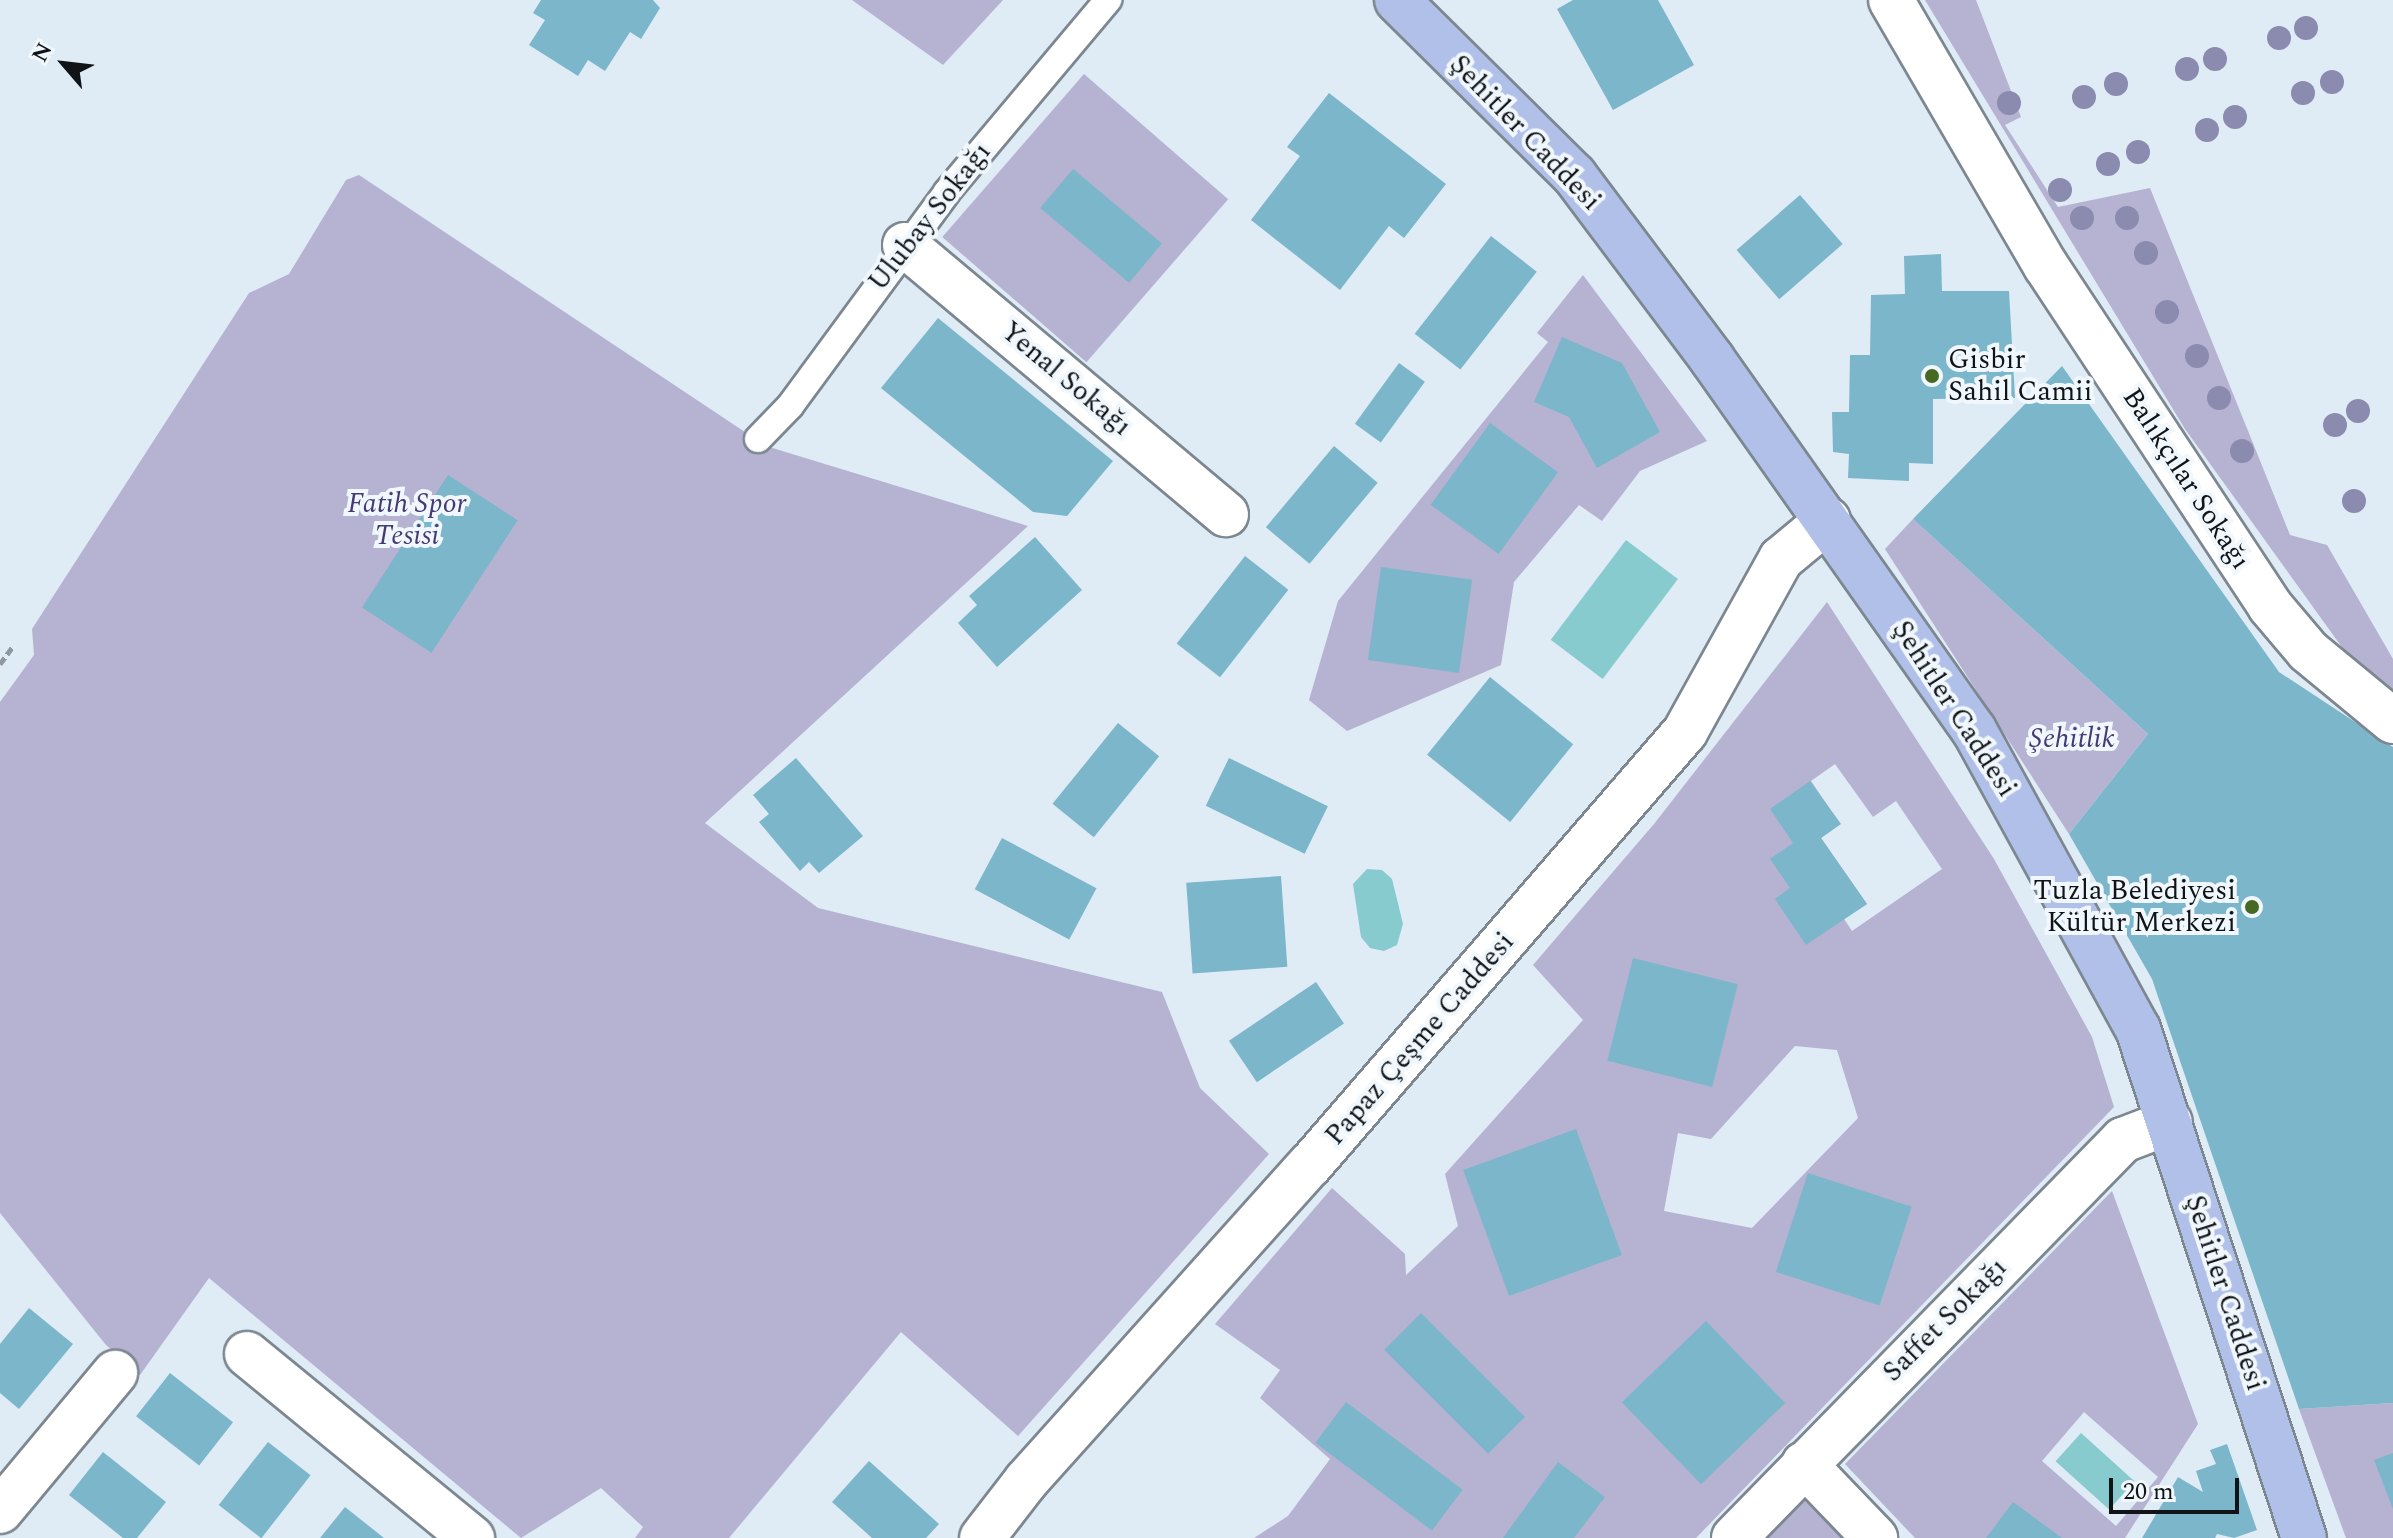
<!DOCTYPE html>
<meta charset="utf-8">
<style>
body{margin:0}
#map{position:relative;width:2393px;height:1538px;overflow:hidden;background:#dfebf5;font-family:Spectral,serif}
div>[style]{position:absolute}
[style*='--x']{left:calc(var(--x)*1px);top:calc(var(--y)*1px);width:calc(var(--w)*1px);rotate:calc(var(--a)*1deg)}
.green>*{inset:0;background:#b6b2d1;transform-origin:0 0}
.water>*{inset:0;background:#87cbce;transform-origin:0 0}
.building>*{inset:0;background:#7bb6cb;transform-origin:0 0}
.path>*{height:5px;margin-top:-2.5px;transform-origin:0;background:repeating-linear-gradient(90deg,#8f989f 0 8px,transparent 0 12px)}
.roads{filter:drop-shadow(2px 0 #7c8790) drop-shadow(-2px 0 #7c8790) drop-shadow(0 2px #7c8790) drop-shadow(0 -2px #7c8790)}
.lane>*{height:26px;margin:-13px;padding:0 13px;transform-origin:13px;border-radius:13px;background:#fff}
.street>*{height:44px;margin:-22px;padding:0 22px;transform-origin:22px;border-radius:22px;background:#fff}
.secondary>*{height:44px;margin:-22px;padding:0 22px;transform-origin:22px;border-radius:22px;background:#fff}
.primary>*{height:44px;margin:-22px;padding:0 22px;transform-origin:22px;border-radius:22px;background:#b1c0e9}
.trees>*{width:24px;height:24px;margin:-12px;border-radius:50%;background:#8b8aaf}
.dots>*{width:22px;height:22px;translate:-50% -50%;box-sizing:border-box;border:4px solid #f0f7fd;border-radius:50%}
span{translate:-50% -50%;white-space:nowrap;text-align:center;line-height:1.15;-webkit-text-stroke:8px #f0f7fd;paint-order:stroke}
.street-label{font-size:28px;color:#101417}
.poi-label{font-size:28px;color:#101417}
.left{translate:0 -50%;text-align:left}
.right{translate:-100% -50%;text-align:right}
.park-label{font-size:28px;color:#463a75;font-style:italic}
.north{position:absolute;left:24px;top:24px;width:80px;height:80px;-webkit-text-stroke:6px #f0f7fd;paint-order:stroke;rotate:298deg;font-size:22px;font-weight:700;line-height:32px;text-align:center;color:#101417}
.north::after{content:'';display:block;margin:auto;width:28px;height:36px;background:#101417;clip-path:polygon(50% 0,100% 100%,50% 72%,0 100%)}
.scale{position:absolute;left:2109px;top:1478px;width:130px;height:36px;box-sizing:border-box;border:4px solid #101417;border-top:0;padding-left:10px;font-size:24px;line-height:28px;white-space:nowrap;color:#101417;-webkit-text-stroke:6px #f0f7fd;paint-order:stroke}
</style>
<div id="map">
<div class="green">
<i style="clip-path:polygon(852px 0,1003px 0,943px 65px)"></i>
<i style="clip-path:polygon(1925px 0,1976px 0,2021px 117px,2005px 125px,2058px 207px,2150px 188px,2290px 535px,2327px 545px,2393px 659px,2393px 700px,2372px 689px,2185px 429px)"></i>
<i style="left:1084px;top:74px;width:191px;height:216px;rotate:41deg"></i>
<i style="clip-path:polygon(359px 175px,766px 446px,1028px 526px,705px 823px,818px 908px,1162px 992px,1200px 1088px,1269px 1154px,1018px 1436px,901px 1332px,729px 1538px,635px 1538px,643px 1527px,601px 1488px,521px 1538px,209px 1278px,140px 1375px,106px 1345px,0 1213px,0 702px,34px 655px,32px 629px,249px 293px,289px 274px,346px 180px)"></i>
<i style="clip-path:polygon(1583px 275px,1707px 441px,1640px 471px,1602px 521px,1579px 505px,1514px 582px,1501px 665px,1347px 731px,1309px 700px,1338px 601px,1548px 342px,1537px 333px)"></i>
<i style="clip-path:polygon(1913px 519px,2148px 734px,2069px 834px,1885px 549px)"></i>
<i style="clip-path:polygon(evenodd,1827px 602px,1994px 859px,2092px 1037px,2114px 1107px,1696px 1538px,1254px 1538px,1288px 1516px,1330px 1459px,1260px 1398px,1280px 1370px,1215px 1324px,1332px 1188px,1405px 1254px,1406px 1275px,1458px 1226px,1445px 1174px,1583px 1020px,1533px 965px,1654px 824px,1827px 602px,1835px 764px,1873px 817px,1896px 801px,1942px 869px,1852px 931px,1844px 919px,1867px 904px,1821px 838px,1840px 824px,1811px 781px,1835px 764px,1827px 602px,1795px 1046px,1837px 1050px,1858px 1118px,1752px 1228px,1664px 1211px,1678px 1133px,1711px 1139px,1795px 1046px)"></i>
<i style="clip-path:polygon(evenodd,2112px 1191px,2198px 1424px,2125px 1538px,1915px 1538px,1845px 1464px,2112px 1191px,2084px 1412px,2158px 1477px,2116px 1526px,2042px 1461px,2084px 1412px)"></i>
<i style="clip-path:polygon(2393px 1403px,2393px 1538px,2346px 1538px,2299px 1409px)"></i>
<i style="clip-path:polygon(1811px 1493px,1854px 1538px,1768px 1538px)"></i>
</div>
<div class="water">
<i style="left:1626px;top:540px;width:65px;height:125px;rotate:37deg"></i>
<i style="clip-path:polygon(1367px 869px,1382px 870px,1392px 879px,1403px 924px,1397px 945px,1384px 951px,1370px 948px,1361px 937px,1353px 884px)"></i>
<i style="left:2081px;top:1433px;width:72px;height:38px;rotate:42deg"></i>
</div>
<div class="building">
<i style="clip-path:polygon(541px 0,653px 0,660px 8px,641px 39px,630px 32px,605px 71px,588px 60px,578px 76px,529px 45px,545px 20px,533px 13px)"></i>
<i style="clip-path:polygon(1573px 0,1658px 0,1694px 65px,1613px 110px,1557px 9px)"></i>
<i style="clip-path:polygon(1329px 93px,1446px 184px,1404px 238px,1389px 226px,1340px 290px,1251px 220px,1300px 156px,1287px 147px)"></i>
<i style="left:1073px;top:169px;width:116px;height:51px;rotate:40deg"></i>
<i style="left:1800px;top:195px;width:65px;height:84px;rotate:49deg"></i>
<i style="left:1491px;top:236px;width:58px;height:124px;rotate:38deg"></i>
<i style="clip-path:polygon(1941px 254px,1942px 291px,2009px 291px,2015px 398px,1933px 399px,1933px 464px,1909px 463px,1909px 481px,1848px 478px,1849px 454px,1833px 452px,1832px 412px,1849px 412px,1850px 355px,1870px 355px,1871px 295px,1905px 294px,1904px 256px)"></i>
<i style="clip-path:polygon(938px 318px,1113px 461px,1067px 516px,1033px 512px,881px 388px)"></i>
<i style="clip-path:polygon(1562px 337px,1622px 363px,1660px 432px,1597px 468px,1569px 417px,1534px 402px)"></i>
<i style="left:1399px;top:363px;width:32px;height:75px;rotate:36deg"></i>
<i style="clip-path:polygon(2062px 366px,2279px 672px,2393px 747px,2393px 1403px,2299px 1409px,2152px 979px,2069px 834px,2148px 734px,1913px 519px)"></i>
<i style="left:1490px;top:423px;width:84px;height:101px;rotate:36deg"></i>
<i style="left:1334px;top:446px;width:57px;height:106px;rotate:40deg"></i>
<i style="left:448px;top:475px;width:83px;height:158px;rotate:33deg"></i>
<i style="clip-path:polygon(1035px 537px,1082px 590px,997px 667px,958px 623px,977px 605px,969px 596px)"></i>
<i style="left:1245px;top:556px;width:55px;height:111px;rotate:38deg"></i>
<i style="left:1381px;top:567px;width:92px;height:94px;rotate:8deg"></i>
<i style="left:1490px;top:677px;width:107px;height:100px;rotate:39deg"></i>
<i style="left:1118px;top:723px;width:53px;height:104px;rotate:39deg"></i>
<i style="clip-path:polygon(796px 758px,863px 836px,819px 873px,809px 862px,800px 871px,759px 822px,769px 814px,753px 795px)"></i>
<i style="left:1229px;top:758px;width:110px;height:53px;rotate:26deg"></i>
<i style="clip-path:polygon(1810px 781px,1841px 824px,1821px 838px,1867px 904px,1806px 945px,1775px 899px,1790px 888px,1770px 859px,1793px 843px,1770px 809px)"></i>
<i style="left:1002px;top:838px;width:107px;height:58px;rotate:28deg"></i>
<i style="left:1281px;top:876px;width:91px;height:95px;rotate:86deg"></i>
<i style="left:1633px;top:958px;width:108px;height:106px;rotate:14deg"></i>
<i style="left:1316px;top:982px;width:50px;height:105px;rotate:56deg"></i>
<i style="left:1576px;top:1129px;width:134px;height:120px;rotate:70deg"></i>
<i style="left:1808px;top:1173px;width:109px;height:104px;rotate:18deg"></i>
<i style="clip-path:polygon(29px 1308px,73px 1344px,19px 1409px,0 1393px,0 1344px)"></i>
<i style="left:1421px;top:1313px;width:147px;height:52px;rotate:45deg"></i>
<i style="left:1706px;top:1321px;width:114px;height:117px;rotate:46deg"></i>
<i style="left:170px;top:1373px;width:80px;height:55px;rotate:38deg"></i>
<i style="left:1346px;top:1402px;width:146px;height:51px;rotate:37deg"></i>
<i style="left:268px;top:1442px;width:54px;height:80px;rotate:38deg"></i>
<i style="clip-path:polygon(2227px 1444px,2257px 1530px,2234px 1538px,2217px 1534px,2215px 1538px,2142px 1538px,2178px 1477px,2203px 1492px,2196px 1471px,2216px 1464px,2210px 1450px)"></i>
<i style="clip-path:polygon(103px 1452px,166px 1502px,137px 1538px,123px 1538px,69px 1495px)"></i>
<i style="clip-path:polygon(2393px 1453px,2393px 1509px,2374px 1460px)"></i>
<i style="clip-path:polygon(869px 1461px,939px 1524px,926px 1538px,872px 1538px,832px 1502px)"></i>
<i style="clip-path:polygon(1558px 1462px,1605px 1497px,1574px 1538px,1503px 1538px)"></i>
<i style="clip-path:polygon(2013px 1502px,2062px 1538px,1986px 1538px)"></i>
<i style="clip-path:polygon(345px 1507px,384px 1538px,320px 1538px)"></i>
</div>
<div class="path">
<i style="--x:0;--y:664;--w:22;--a:-54"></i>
</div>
<div class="roads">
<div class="lane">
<i style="--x:758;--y:439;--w:46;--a:-45.9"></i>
<i style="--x:790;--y:406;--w:265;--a:-53.7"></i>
<i style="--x:947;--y:192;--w:251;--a:-50"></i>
</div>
<div class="street">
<i style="--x:1891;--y:0;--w:308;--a:59.8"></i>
<i style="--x:2046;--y:266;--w:407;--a:56.6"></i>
<i style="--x:2270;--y:606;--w:59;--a:49.8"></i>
<i style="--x:2308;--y:651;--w:110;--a:39.5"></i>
<i style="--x:905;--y:245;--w:419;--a:40"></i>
<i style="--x:247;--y:1354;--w:291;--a:39.3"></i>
<i style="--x:1804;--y:1464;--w:103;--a:46.2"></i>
<i style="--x:0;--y:1511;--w:180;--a:-50.2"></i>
<i style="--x:1734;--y:1538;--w:557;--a:-45.66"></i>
<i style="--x:2123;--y:1140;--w:50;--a:-21"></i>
</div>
<div class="secondary">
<i style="--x:982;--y:1538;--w:72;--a:-52.3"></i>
<i style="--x:1026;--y:1481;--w:425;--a:-48.1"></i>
<i style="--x:1310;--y:1165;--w:573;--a:-49.11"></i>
<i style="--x:1685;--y:732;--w:198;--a:-61"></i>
<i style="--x:1781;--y:559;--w:61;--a:-39.7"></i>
</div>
<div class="primary">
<i style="--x:1397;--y:0;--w:249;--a:44.7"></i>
<i style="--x:1574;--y:175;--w:230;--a:53.1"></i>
<i style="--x:1712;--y:359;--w:454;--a:54.8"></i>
<i style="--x:1974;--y:730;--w:341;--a:61.3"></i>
<i style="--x:2138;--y:1029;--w:535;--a:71.94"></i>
</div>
</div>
<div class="trees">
<i style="left:2306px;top:28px"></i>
<i style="left:2279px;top:38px"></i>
<i style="left:2215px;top:59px"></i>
<i style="left:2187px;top:69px"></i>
<i style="left:2332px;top:82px"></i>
<i style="left:2116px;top:84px"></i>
<i style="left:2303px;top:93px"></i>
<i style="left:2084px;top:97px"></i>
<i style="left:2009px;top:103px"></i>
<i style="left:2235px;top:117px"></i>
<i style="left:2207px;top:130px"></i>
<i style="left:2138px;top:152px"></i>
<i style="left:2108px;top:164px"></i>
<i style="left:2060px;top:190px"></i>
<i style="left:2082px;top:218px"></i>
<i style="left:2127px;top:218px"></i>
<i style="left:2146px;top:253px"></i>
<i style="left:2167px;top:312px"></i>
<i style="left:2197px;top:356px"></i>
<i style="left:2219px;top:398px"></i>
<i style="left:2358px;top:411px"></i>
<i style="left:2335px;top:425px"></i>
<i style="left:2242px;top:451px"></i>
<i style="left:2354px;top:501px"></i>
</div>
<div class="dots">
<i style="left:1932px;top:376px;background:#486921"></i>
<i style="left:2252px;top:907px;background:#486921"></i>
</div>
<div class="street-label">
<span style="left:1525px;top:133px;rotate:46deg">Şehitler Caddesi</span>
<span style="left:930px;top:217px;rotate:-52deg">Ulubay Sokağı</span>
<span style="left:1066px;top:379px;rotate:40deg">Yenal Sokağı</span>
<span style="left:2186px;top:479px;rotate:57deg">Balıkçılar Sokağı</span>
<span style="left:1954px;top:709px;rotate:57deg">Şehitler Caddesi</span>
<span style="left:1420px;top:1039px;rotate:-49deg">Papaz Çeşme Caddesi</span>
<span style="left:2225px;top:1293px;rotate:72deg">Şehitler Caddesi</span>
<span style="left:1945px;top:1320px;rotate:-45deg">Saffet Sokağı</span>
</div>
<div class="poi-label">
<span class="left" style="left:1948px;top:376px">Gisbir<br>Sahil Camii</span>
<span class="right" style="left:2236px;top:907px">Tuzla Belediyesi<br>Kültür Merkezi</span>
</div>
<div class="park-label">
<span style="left:407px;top:520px">Fatih Spor<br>Tesisi</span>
<span style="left:2072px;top:739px">Şehitlik</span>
</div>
<div class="north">N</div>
<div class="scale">20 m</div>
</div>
